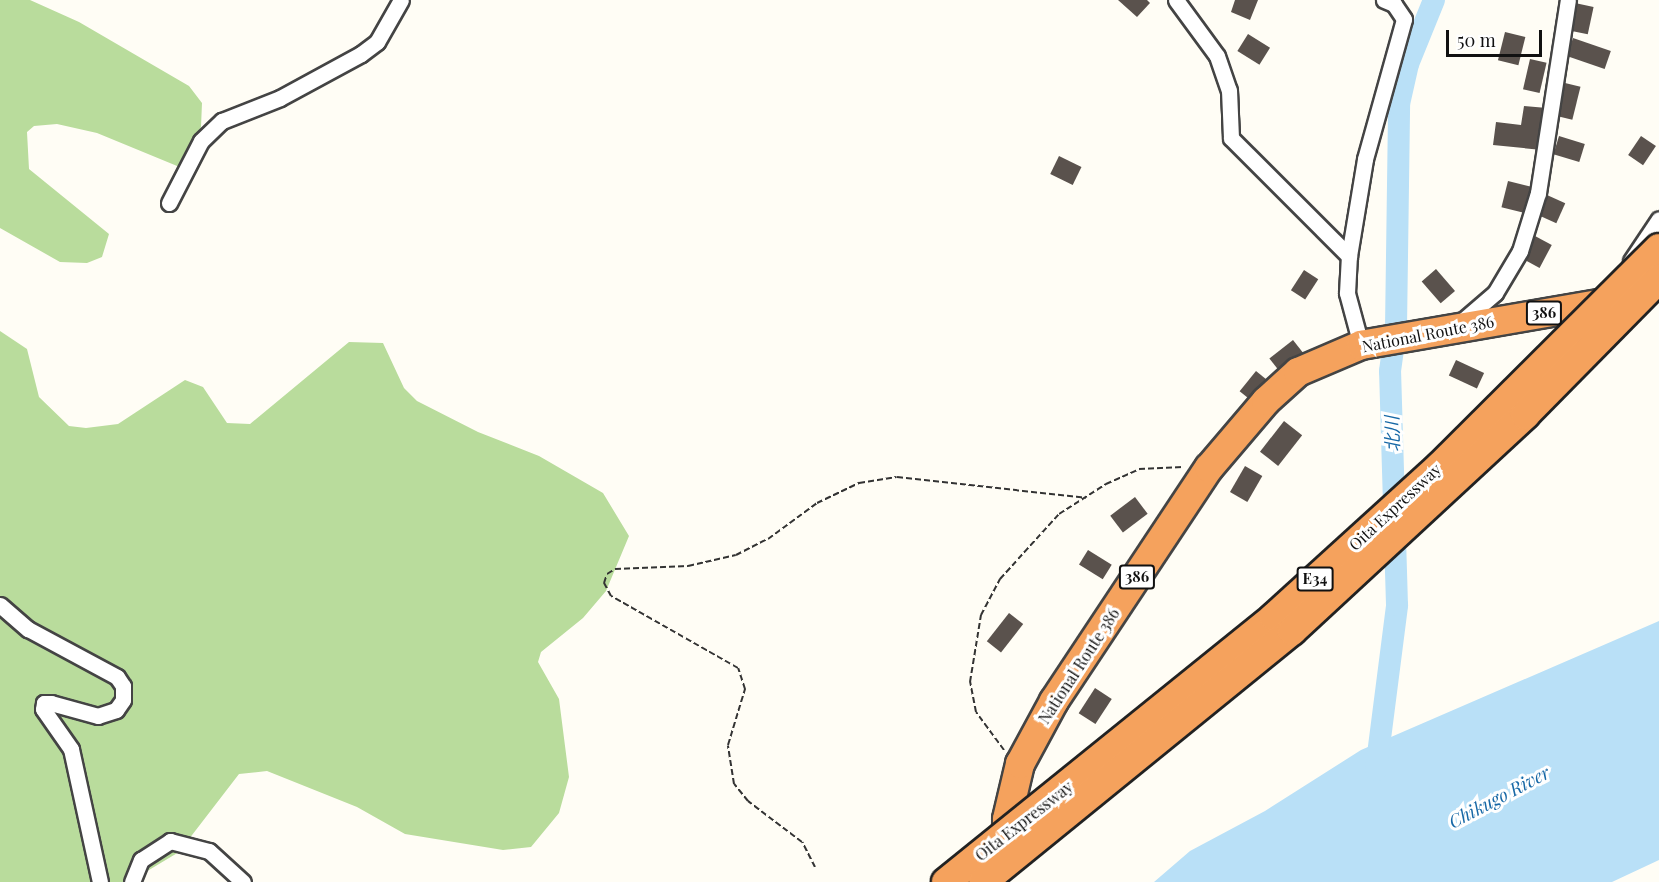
<!DOCTYPE html>
<meta charset="utf-8">
<style>
body{margin:0}
#map{position:relative;width:1659px;height:882px;overflow:hidden;background:#fffdf5;font-family:"Playfair Display","Noto Sans JP",serif}
div>[style]{position:absolute}
[style*='--x']{left:calc(var(--x)*1px);top:calc(var(--y)*1px);width:calc(var(--w)*1px);rotate:calc(var(--a)*1deg)}
.forest>*{inset:0;background:#b9dc9c}
.water>*{inset:0;background:#b9e0f7}
.river>*{height:22px;margin:-11px;padding:0 11px;transform-origin:11px;border-radius:11px;background:#b9e0f7}
.building>*{inset:0;background:#5a524d;transform-origin:0 0}
.path>*{height:2px;margin-top:-1px;transform-origin:0;background:repeating-linear-gradient(90deg,#333 0 6px,transparent 0 9px)}
.roads{filter:drop-shadow(2px 0 #444) drop-shadow(-2px 0 #444) drop-shadow(0 2px #444) drop-shadow(0 -2px #444)}
.street>*{height:15px;margin:-7.5px;padding:0 7.5px;transform-origin:7.5px;border-radius:7.5px;background:#fff}
.highway>*{height:28px;margin:-14px;padding:0 14px;transform-origin:14px;border-radius:14px;background:#f5a25d}
.bridges{filter:drop-shadow(2px 0 #222) drop-shadow(-2px 0 #222) drop-shadow(0 2px #222) drop-shadow(0 -2px #222)}
.highway-bridge>*{height:28px;margin:-14px;padding:0 14px;transform-origin:14px;border-radius:14px;background:#f5a25d}
span{translate:-50% -50%;white-space:nowrap;text-align:center;line-height:1.15;-webkit-text-stroke:6px #fff;paint-order:stroke}
.shield-label span{padding:2px 4px;background:#fff;border:2px solid;border-radius:4px;-webkit-text-stroke-width:0}
.shield-label{font-size:15px;color:#111;font-weight:700}
.street-label{font-size:16px;color:#111}
.water-label{font-size:18px;color:#1768a6;font-style:italic}
.scale{position:absolute;left:1446px;top:30px;width:96px;height:27px;box-sizing:border-box;border:3px solid #111;border-top:0;padding-left:8px;font-size:18px;line-height:21px;white-space:nowrap;color:#111;-webkit-text-stroke:4px #fff;paint-order:stroke}
</style>
<div id="map">
<div class="forest">
<i style="clip-path:polygon(0 0,30px 0,79px 22px,189px 86px,202px 103px,201px 127px,182px 168px,97px 133px,57px 124px,34px 126px,27px 132px,29px 169px,109px 234px,102px 257px,87px 263px,60px 262px,0 228px)"></i>
<i style="clip-path:polygon(0 331px,27px 349px,39px 397px,69px 426px,86px 428px,118px 424px,185px 380px,203px 387px,227px 423px,250px 424px,349px 342px,383px 343px,404px 388px,417px 401px,478px 432px,539px 456px,603px 493px,629px 536px,606px 591px,583px 618px,541px 652px,538px 662px,559px 699px,569px 777px,559px 813px,531px 847px,503px 850px,405px 834px,357px 807px,267px 771px,239px 774px,179px 852px,129px 882px,0 882px)"></i>
</div>
<div class="water">
<i style="clip-path:polygon(1659px 621px,1659px 860px,1612px 882px,1154px 882px,1190px 851px,1265px 811px,1361px 750px)"></i>
</div>
<div class="river">
<i style="--x:1376;--y:770;--w:166;--a:-82.7"></i>
<i style="--x:1397;--y:605;--w:234;--a:-91.7"></i>
<i style="--x:1390;--y:371;--w:43;--a:-82.1"></i>
<i style="--x:1396;--y:328;--w:224;--a:-89.2"></i>
<i style="--x:1399;--y:104;--w:41;--a:-77.3"></i>
<i style="--x:1408;--y:64;--w:69;--a:-67.9"></i>
</div>
<div class="building">
<i style="clip-path:polygon(1118px 0,1147px 0,1150px 3px,1137px 17px)"></i>
<i style="clip-path:polygon(1235px 0,1258px 0,1250px 20px,1231px 12px)"></i>
<i style="left:1575px;top:3px;width:19px;height:28px;rotate:12deg"></i>
<i style="left:1505px;top:32px;width:21px;height:29px;rotate:14deg"></i>
<i style="left:1248px;top:34px;width:26px;height:20px;rotate:32deg"></i>
<i style="left:1573px;top:38px;width:40px;height:19px;rotate:19deg"></i>
<i style="left:1530px;top:59px;width:17px;height:31px;rotate:13deg"></i>
<i style="left:1565px;top:83px;width:16px;height:34px;rotate:14deg"></i>
<i style="clip-path:polygon(1524px 106px,1547px 108px,1542px 150px,1493px 145px,1496px 122px,1521px 125px)"></i>
<i style="left:1559px;top:136px;width:27px;height:19px;rotate:17deg"></i>
<i style="left:1641px;top:136px;width:18px;height:23px;rotate:34deg"></i>
<i style="left:1059px;top:156px;width:25px;height:20px;rotate:26deg"></i>
<i style="left:1508px;top:181px;width:25px;height:27px;rotate:14deg"></i>
<i style="left:1547px;top:195px;width:20px;height:22px;rotate:24deg"></i>
<i style="left:1535px;top:236px;width:19px;height:26px;rotate:28deg"></i>
<i style="left:1436px;top:269px;width:29px;height:19px;rotate:49deg"></i>
<i style="left:1304px;top:270px;width:17px;height:24px;rotate:33deg"></i>
<i style="left:1293px;top:340px;width:23px;height:30px;rotate:52deg"></i>
<i style="left:1456px;top:360px;width:31px;height:17px;rotate:25deg"></i>
<i style="left:1256px;top:371px;width:22px;height:26px;rotate:39deg"></i>
<i style="left:1284px;top:421px;width:23px;height:39px;rotate:38deg"></i>
<i style="left:1245px;top:466px;width:20px;height:30px;rotate:30deg"></i>
<i style="left:1135px;top:497px;width:21px;height:31px;rotate:53deg"></i>
<i style="left:1088px;top:550px;width:28px;height:17px;rotate:32deg"></i>
<i style="left:1009px;top:613px;width:18px;height:36px;rotate:38deg"></i>
<i style="left:1095px;top:688px;width:20px;height:30px;rotate:33deg"></i>
</div>
<div class="path">
<i style="--x:1004;--y:750;--w:47;--a:-126.4"></i>
<i style="--x:976;--y:712;--w:31;--a:-101"></i>
<i style="--x:970;--y:682;--w:68;--a:-80.7"></i>
<i style="--x:981;--y:615;--w:41;--a:-62.2"></i>
<i style="--x:1000;--y:579;--w:88;--a:-47.8"></i>
<i style="--x:1059;--y:514;--w:56;--a:-32.6"></i>
<i style="--x:1106;--y:484;--w:36;--a:-24"></i>
<i style="--x:1139;--y:469;--w:44;--a:-2.6"></i>
<i style="--x:815;--y:867;--w:28;--a:-117"></i>
<i style="--x:802;--y:842;--w:68;--a:-142.8"></i>
<i style="--x:748;--y:801;--w:22;--a:-129"></i>
<i style="--x:734;--y:784;--w:39;--a:-99"></i>
<i style="--x:728;--y:745;--w:59;--a:-73.1"></i>
<i style="--x:745;--y:689;--w:22;--a:-108"></i>
<i style="--x:738;--y:668;--w:146;--a:-150.4"></i>
<i style="--x:611;--y:596;--w:15;--a:-118"></i>
<i style="--x:604;--y:583;--w:9;--a:-72"></i>
<i style="--x:607;--y:574;--w:9;--a:-32"></i>
<i style="--x:615;--y:569;--w:73;--a:-2.4"></i>
<i style="--x:688;--y:566;--w:49;--a:-12.9"></i>
<i style="--x:736;--y:555;--w:36;--a:-27"></i>
<i style="--x:768;--y:539;--w:61;--a:-36.3"></i>
<i style="--x:817;--y:503;--w:47;--a:-25.5"></i>
<i style="--x:859;--y:483;--w:38;--a:-9"></i>
<i style="--x:897;--y:477;--w:190;--a:6.3"></i>
</div>
<div class="roads">
<div class="street">
<i style="--x:1176;--y:0;--w:69;--a:53.8"></i>
<i style="--x:1217;--y:56;--w:36;--a:71"></i>
<i style="--x:1229;--y:90;--w:48;--a:87.6"></i>
<i style="--x:1231;--y:138;--w:167;--a:45"></i>
<i style="--x:169;--y:203;--w:70;--a:-62.7"></i>
<i style="--x:201;--y:141;--w:29;--a:-44"></i>
<i style="--x:222;--y:121;--w:62;--a:-21.6"></i>
<i style="--x:280;--y:98;--w:92;--a:-28.5"></i>
<i style="--x:361;--y:54;--w:20;--a:-37"></i>
<i style="--x:377;--y:42;--w:48;--a:-60.3"></i>
<i style="--x:1631;--y:261;--w:50;--a:-56.3"></i>
<i style="--x:1460;--y:323;--w:46;--a:-40.6"></i>
<i style="--x:1495;--y:293;--w:49;--a:-59.2"></i>
<i style="--x:1520;--y:251;--w:61;--a:-72.8"></i>
<i style="--x:1538;--y:193;--w:195;--a:-81.2"></i>
<i style="--x:1361;--y:345;--w:54;--a:-105.1"></i>
<i style="--x:1347;--y:293;--w:37;--a:-87"></i>
<i style="--x:1349;--y:256;--w:98;--a:-80.6"></i>
<i style="--x:1365;--y:159;--w:145;--a:-74.4"></i>
<i style="--x:1404;--y:19;--w:18;--a:-124"></i>
<i style="--x:1394;--y:4;--w:11;--a:-158"></i>
<i style="--x:0;--y:605;--w:37;--a:41"></i>
<i style="--x:28;--y:629;--w:101;--a:28.3"></i>
<i style="--x:117;--y:677;--w:11;--a:56"></i>
<i style="--x:123;--y:686;--w:14;--a:90"></i>
<i style="--x:123;--y:700;--w:12;--a:125"></i>
<i style="--x:116;--y:710;--w:19;--a:162"></i>
<i style="--x:98;--y:716;--w:49;--a:-164.5"></i>
<i style="--x:51;--y:703;--w:7;--a:180"></i>
<i style="--x:44;--y:703;--w:6;--a:99"></i>
<i style="--x:43;--y:709;--w:49;--a:55"></i>
<i style="--x:71;--y:749;--w:136;--a:77.7"></i>
<i style="--x:132;--y:882;--w:24;--a:-68"></i>
<i style="--x:141;--y:860;--w:35;--a:-33"></i>
<i style="--x:170;--y:841;--w:40;--a:14.4"></i>
<i style="--x:209;--y:851;--w:46;--a:42.4"></i>
</div>
<div class="highway">
<i style="--x:1006;--y:852;--w:33;--a:-88"></i>
<i style="--x:1007;--y:819;--w:57;--a:-76.7"></i>
<i style="--x:1020;--y:764;--w:72;--a:-61.6"></i>
<i style="--x:1054;--y:701;--w:280;--a:-56.4"></i>
<i style="--x:1209;--y:468;--w:88;--a:-49.6"></i>
<i style="--x:1266;--y:401;--w:43;--a:-42.2"></i>
<i style="--x:1298;--y:372;--w:69;--a:-23.2"></i>
<i style="--x:1361;--y:345;--w:259;--a:-9.8"></i>
</div>
</div>
<div class="bridges">
<div class="highway-bridge">
<i style="--x:946;--y:882;--w:422;--a:-38.9"></i>
<i style="--x:1274;--y:617;--w:223;--a:-42.3"></i>
<i style="--x:1439;--y:467;--w:310;--a:-44.9"></i>
<i style="--x:983;--y:882;--w:398;--a:-39.1"></i>
<i style="--x:1292;--y:631;--w:318;--a:-42.8"></i>
<i style="--x:1525;--y:415;--w:191;--a:-45.4"></i>
</div>
</div>
<div class="shield-label">
<span style="left:1544px;top:313px">386</span>
<span style="left:1137px;top:577px">386</span>
<span style="left:1315px;top:579px">E34</span>
</div>
<div class="street-label">
<span style="left:1428px;top:334px;rotate:-11deg">National Route 386</span>
<span style="left:1395px;top:507px;rotate:-43deg">Oita Expressway</span>
<span style="left:1079px;top:666px;rotate:-57deg">National Route 386</span>
<span style="left:1024px;top:821px;rotate:-38deg">Oita Expressway</span>
</div>
<div class="water-label">
<span style="left:1392px;top:434px;rotate:-92deg">北川</span>
<span style="left:1499px;top:797px;rotate:-28deg">Chikugo River</span>
</div>
<div class="scale">50 m</div>
</div>
